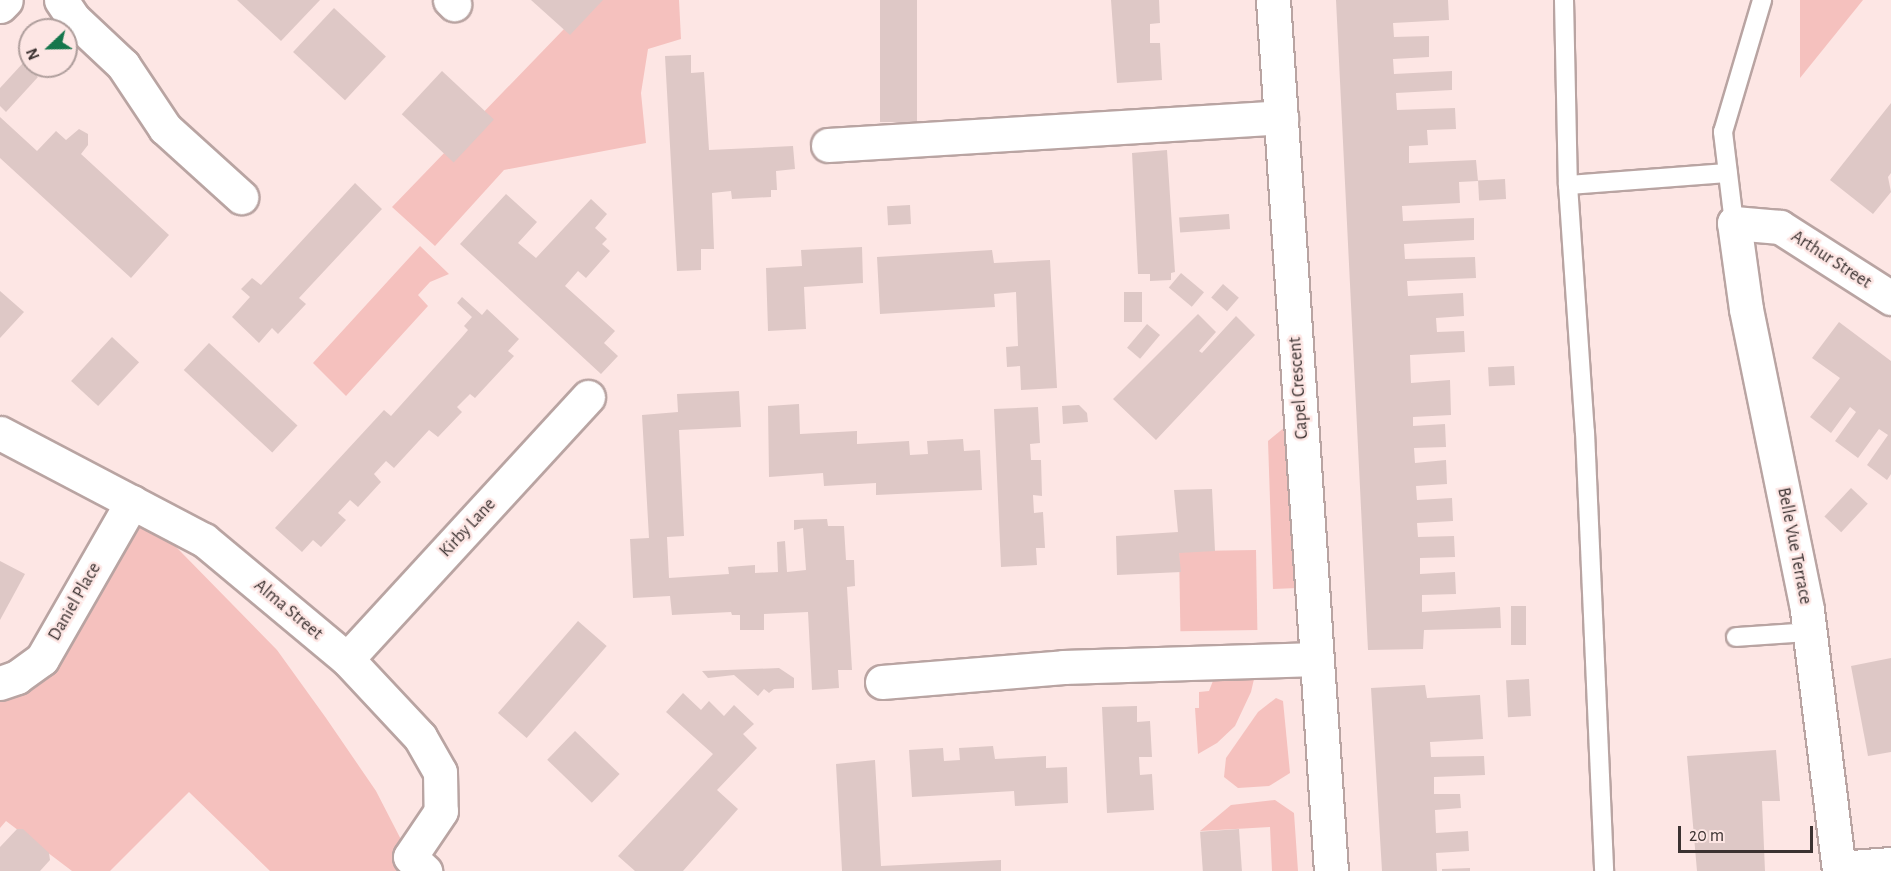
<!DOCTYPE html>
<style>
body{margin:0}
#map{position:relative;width:1891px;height:871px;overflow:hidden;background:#fde6e4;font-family:"Alegreya Sans",sans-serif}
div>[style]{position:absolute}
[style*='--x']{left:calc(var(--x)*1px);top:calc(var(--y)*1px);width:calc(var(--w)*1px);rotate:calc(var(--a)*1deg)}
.green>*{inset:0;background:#f5c1be;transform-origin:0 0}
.building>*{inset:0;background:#dec8c6;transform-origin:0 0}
.roads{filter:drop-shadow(2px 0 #b9a4a2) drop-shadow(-2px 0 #b9a4a2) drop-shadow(0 2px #b9a4a2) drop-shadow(0 -2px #b9a4a2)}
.service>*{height:18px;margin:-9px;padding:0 9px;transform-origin:9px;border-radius:9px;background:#fff}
.minor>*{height:33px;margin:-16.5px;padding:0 16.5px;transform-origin:16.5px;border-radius:16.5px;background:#fff}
span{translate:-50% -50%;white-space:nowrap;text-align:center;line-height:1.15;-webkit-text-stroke:5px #fde6e4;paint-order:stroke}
.street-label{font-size:18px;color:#3b3231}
.north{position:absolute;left:18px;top:18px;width:60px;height:60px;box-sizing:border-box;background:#fde6e4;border:2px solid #af9e9c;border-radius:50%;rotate:248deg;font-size:16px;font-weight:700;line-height:24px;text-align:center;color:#3b3231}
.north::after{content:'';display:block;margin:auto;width:21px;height:27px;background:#15764c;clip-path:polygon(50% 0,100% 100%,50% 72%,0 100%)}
.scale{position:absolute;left:1678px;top:826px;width:135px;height:27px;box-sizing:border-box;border:3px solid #3b3231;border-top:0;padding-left:8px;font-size:18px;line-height:21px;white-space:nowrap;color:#3b3231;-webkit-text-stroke:4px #fde6e4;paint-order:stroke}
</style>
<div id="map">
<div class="green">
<i style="clip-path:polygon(592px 0,679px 0,681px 39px,648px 49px,641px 93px,646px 143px,504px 170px,435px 246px,392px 207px)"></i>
<i style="clip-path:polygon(1800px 0,1863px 0,1800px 78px)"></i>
<i style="clip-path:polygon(420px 246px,449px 274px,430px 282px,418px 295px,428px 306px,346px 396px,313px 363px)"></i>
<i style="clip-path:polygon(1290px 423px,1297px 588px,1273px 589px,1268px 441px)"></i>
<i style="clip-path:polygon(132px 502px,277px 650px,326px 718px,376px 791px,410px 857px,397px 871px,270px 871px,189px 792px,110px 871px,72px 871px,6px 821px,0 828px,0 683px,17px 677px)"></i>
<i style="left:1256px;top:550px;width:80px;height:77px;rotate:89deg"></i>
<i style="clip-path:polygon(1257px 666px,1251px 692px,1235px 726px,1217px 743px,1198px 754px,1195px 708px,1199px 708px,1199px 692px,1209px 691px,1218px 668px)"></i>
<i style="clip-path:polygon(1276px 698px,1283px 701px,1290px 773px,1269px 786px,1238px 788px,1224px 777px,1226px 758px,1258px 712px)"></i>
<i style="clip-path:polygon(1275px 800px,1294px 813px,1298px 871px,1272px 871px,1270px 827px,1200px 831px,1231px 805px)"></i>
</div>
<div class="building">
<i style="clip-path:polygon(237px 0,320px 0,281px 41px)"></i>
<i style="clip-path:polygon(531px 0,603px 0,570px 35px)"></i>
<i style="left:880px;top:0;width:37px;height:122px"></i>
<i style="clip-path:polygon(1111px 0,1159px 0,1160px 23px,1150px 24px,1150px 43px,1160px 43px,1162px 80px,1117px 83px)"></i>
<i style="clip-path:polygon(1336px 0,1448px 0,1449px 20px,1393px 23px,1394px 37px,1429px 36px,1429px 57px,1393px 59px,1394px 74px,1452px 71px,1452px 90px,1396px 93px,1397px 110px,1455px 108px,1456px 129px,1427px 130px,1428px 145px,1409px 146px,1409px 163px,1476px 160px,1478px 181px,1459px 182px,1460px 203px,1402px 206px,1403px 221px,1474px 218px,1474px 240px,1404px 244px,1405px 259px,1475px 257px,1476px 278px,1407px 281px,1408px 296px,1463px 293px,1464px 316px,1436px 318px,1437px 332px,1464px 331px,1465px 352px,1410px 355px,1411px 383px,1450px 380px,1451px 415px,1413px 417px,1413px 426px,1445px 424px,1446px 447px,1414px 448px,1415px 463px,1446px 460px,1447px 484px,1416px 486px,1417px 500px,1452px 498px,1453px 521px,1417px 523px,1418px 537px,1454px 536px,1455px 557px,1420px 558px,1420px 574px,1455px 572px,1456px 594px,1422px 595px,1422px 612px,1500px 607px,1501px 628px,1424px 630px,1423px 649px,1368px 650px)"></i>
<i style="left:334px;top:8px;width:71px;height:60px;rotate:43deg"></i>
<i style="clip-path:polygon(691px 55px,691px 73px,704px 72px,709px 150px,793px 146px,795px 169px,776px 171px,777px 190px,771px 190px,771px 197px,732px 199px,731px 191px,712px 193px,714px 249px,701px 249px,701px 270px,677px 271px,665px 56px)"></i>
<i style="clip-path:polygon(23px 63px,38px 77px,6px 112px,0 106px,0 88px)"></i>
<i style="left:442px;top:71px;width:71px;height:59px;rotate:43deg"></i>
<i style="clip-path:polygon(1891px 103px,1891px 173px,1888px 177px,1891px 192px,1873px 214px,1830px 180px)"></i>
<i style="clip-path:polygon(0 117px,37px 151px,56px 131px,66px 140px,79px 129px,88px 134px,88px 145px,81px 154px,169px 235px,131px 278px,0 158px)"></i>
<i style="clip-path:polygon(1167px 150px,1175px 272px,1171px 273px,1171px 280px,1150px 281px,1150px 274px,1138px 274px,1132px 153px)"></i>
<i style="left:1505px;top:179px;width:20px;height:27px;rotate:87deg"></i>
<i style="clip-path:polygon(355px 183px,382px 209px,299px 298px,306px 304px,278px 334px,272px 328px,259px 343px,232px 317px,250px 297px,241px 289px,252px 278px,261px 285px)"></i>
<i style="clip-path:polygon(506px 194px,537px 222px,518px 243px,536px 258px,591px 199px,607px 214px,595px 228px,607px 239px,602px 244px,610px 251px,586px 278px,578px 271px,565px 286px,615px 331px,604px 343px,618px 356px,601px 374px,460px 244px)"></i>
<i style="left:910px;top:205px;width:19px;height:23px;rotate:87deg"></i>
<i style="left:1229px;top:214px;width:15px;height:50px;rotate:86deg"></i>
<i style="clip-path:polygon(862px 247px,863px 283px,804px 287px,806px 329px,768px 331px,766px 268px,802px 266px,801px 250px)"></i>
<i style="clip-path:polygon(992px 250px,994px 263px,1050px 260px,1057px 388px,1021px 390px,1020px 366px,1007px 367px,1006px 347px,1018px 346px,1016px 292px,994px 294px,995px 307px,880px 314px,877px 257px)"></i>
<i style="left:1181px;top:273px;width:30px;height:19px;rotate:40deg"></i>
<i style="left:1223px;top:284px;width:21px;height:18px;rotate:41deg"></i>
<i style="clip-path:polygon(0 291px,24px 312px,0 338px)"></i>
<i style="left:1124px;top:292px;width:18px;height:30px"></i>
<i style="clip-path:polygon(462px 297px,482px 315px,487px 309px,519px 339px,508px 351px,514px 356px,475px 398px,470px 394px,457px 407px,462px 412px,438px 437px,429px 430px,394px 468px,386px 461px,374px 474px,381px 482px,358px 507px,350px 500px,338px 513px,346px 520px,321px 547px,313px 540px,302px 552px,275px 528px,384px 410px,391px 416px,462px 337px,468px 330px,464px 326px,472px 317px,457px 303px)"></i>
<i style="clip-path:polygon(1198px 314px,1216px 332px,1199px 351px,1202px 353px,1236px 316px,1255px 335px,1156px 440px,1113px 399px)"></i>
<i style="clip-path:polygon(1839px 322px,1891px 361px,1891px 474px,1887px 480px,1867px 465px,1888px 435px,1879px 429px,1858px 458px,1835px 441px,1856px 412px,1850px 407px,1831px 433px,1810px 417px,1840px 378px,1812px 358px)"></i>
<i style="left:1147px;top:324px;width:17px;height:31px;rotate:40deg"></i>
<i style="left:112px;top:337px;width:37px;height:60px;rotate:43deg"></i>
<i style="left:209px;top:343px;width:121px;height:37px;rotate:43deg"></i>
<i style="left:1514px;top:366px;width:19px;height:26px;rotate:87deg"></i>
<i style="clip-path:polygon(739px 391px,741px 427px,679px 430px,684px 536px,667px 537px,669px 578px,729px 574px,728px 567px,755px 565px,755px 573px,778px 572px,777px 542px,785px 541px,787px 572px,806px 570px,803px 528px,794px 530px,794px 520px,827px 519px,828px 526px,844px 526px,846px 560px,854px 560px,855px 586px,847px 587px,852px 670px,838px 670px,839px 688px,812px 690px,808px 612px,764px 614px,764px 630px,740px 630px,740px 615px,732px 615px,731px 612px,672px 615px,670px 596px,633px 598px,630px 539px,649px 538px,642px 415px,678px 412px,677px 394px)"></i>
<i style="clip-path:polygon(799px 404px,800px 434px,857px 431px,857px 444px,909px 441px,910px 455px,928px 454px,927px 441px,963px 439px,964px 451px,980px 450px,982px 490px,876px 495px,876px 483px,824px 486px,823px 473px,769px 477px,768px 406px)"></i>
<i style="clip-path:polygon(1079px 405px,1087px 413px,1088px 422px,1063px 424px,1062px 406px)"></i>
<i style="clip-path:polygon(1038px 407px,1040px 443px,1030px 444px,1031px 460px,1041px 460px,1042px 496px,1033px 495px,1034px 513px,1043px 512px,1045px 548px,1036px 548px,1037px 565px,1001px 567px,994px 409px)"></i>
<i style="left:1851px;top:488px;width:23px;height:39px;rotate:43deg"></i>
<i style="clip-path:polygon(1212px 489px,1215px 551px,1179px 553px,1181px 572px,1117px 575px,1116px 536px,1178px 532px,1174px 490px)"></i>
<i style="clip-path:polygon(0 561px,25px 574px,0 620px)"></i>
<i style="left:1511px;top:606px;width:15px;height:39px"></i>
<i style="left:578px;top:621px;width:38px;height:122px;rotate:41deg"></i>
<i style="clip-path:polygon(1891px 658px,1891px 752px,1868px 756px,1851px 666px)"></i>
<i style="clip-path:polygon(779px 668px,794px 678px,794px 688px,774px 689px,769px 693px,764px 689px,758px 696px,734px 675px,708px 678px,702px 671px)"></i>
<i style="left:1529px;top:679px;width:37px;height:23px;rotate:87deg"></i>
<i style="clip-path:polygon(1425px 685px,1427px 698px,1480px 695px,1483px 739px,1430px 742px,1431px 757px,1484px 756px,1485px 775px,1434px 777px,1434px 794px,1460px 794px,1461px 808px,1435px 810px,1436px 833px,1468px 831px,1469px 851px,1436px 853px,1437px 871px,1382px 871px,1371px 688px)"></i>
<i style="clip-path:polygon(683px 693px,701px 710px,709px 701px,724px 716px,734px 705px,754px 724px,743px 734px,757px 748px,717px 790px,738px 809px,683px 871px,635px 871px,618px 856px,713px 754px,666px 712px)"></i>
<i style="clip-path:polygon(1137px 706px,1137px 722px,1150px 721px,1152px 757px,1139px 757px,1140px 775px,1152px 774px,1154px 810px,1107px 813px,1102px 707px)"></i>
<i style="left:575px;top:731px;width:62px;height:40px;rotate:44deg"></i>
<i style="clip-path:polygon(993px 746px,995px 759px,1046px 756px,1046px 768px,1067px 767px,1068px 803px,1015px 806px,1014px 791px,912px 797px,909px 750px,943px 748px,944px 761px,960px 760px,959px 748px)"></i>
<i style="clip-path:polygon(1776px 750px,1780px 801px,1762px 801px,1765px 871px,1697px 871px,1687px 756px)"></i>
<i style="clip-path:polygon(875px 760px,881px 866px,1001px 860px,1001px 871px,842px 871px,836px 764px)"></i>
<i style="clip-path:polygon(17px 829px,23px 829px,49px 853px,50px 860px,40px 871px,0 871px,0 847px)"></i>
<i style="left:1239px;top:829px;width:42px;height:39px;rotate:86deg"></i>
<i style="clip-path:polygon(1470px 868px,1470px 871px,1442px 871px,1442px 869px)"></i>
</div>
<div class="roads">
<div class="service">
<i style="--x:1564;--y:0;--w:185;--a:88.8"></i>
<i style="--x:1568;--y:185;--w:248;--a:86.1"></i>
<i style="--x:1585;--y:432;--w:439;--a:87.5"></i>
<i style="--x:1568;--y:185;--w:160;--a:-4.3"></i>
<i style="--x:1734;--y:223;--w:92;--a:-96.9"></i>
<i style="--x:1723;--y:132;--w:138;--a:-73.5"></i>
<i style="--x:1736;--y:637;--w:74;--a:-3.9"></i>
</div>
<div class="minor">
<i style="--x:61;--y:0;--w:22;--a:56"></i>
<i style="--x:73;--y:18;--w:69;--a:43.2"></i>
<i style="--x:123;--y:65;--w:76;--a:56.3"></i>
<i style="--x:165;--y:128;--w:103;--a:42.2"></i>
<i style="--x:450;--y:0;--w:6;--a:45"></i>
<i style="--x:1273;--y:0;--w:873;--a:86.19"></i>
<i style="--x:0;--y:6;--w:8;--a:-45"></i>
<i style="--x:828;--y:145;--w:454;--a:-3.5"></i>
<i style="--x:0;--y:433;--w:230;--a:27.7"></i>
<i style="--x:204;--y:540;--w:186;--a:39.8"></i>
<i style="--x:347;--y:659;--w:107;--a:46.9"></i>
<i style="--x:420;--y:737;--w:40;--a:60.3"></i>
<i style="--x:440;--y:772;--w:39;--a:89"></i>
<i style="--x:441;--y:811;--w:55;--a:124"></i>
<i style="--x:410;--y:857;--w:21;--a:43"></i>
<i style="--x:347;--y:659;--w:356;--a:-47.4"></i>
<i style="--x:882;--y:682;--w:182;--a:-4.7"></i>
<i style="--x:1063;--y:667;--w:254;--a:-1.8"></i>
<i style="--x:0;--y:683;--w:18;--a:-19"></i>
<i style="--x:17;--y:677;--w:31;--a:-36"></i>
<i style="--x:42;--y:659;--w:181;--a:-60.2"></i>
<i style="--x:1839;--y:868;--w:52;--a:-4.4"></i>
<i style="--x:1839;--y:871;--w:264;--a:-97"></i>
<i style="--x:1807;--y:609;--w:306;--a:-101.5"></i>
<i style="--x:1746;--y:309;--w:87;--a:-97.9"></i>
<i style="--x:1734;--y:223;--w:46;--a:5"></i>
<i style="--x:1780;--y:227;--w:132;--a:32.6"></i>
</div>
</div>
<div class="street-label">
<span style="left:1831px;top:260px;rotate:33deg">Arthur Street</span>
<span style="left:1299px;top:388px;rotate:-94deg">Capel Crescent</span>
<span style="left:468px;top:528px;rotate:-47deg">Kirby Lane</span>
<span style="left:1794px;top:546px;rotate:79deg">Belle Vue Terrace</span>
<span style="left:75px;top:602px;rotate:-60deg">Daniel Place</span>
<span style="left:288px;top:610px;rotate:40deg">Alma Street</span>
</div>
<div class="north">N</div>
<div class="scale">20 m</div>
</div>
